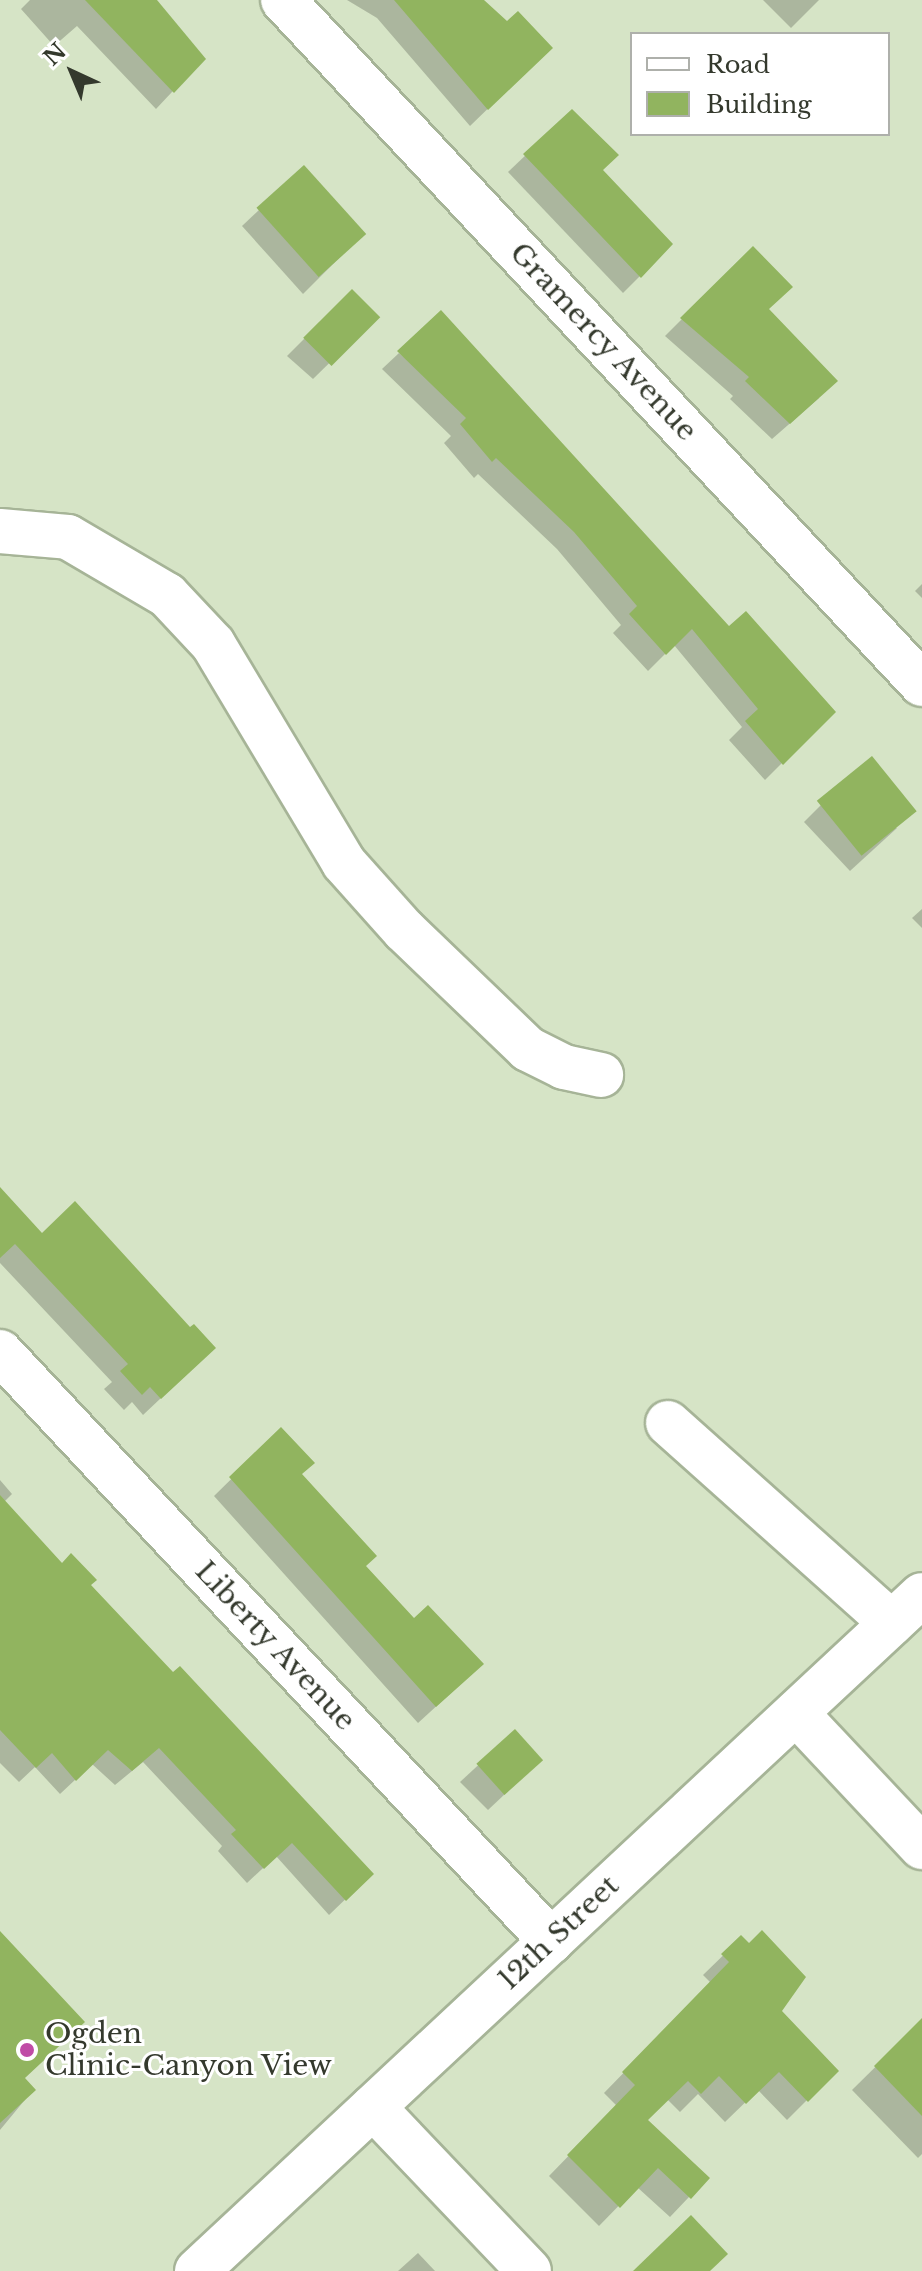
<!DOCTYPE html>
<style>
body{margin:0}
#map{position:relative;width:922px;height:2271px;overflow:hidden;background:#d6e4c6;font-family:"Libre Baskerville",serif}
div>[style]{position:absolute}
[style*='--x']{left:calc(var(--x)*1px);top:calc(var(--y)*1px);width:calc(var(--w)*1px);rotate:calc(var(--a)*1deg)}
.shadow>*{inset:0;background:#0003}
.building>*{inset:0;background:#91b45f;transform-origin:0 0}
.roads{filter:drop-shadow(2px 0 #a6b497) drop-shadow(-2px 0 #a6b497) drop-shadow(0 2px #a6b497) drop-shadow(0 -2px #a6b497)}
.minor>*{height:44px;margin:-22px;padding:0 22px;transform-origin:22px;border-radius:22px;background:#fff}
.major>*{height:44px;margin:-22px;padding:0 22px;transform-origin:22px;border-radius:22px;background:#fff}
.dots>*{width:22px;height:22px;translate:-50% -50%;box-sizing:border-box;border:4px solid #fff;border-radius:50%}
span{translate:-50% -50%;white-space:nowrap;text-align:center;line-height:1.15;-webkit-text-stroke:6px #fff;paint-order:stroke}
.street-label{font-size:28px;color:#34392d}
.poi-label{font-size:28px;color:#34392d}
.left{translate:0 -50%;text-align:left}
.legend{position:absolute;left:630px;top:32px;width:260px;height:104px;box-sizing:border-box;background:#fff;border:2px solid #aeb0ab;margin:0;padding:10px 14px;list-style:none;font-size:24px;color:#34392d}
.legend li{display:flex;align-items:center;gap:16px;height:40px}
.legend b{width:40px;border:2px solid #aeb0ab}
.north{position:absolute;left:32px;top:32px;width:80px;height:80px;-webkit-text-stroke:6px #fff;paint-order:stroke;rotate:316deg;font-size:22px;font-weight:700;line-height:32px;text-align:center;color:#34392d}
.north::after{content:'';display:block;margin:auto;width:28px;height:36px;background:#34392d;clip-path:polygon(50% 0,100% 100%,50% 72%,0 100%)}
</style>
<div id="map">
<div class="shadow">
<i style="clip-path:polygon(30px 0,150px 0,203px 59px,156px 109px,77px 26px,54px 46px,21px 9px)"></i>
<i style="clip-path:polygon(347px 0,482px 0,533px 65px,470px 126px,377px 18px)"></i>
<i style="clip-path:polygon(763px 0,819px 0,791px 28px)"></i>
<i style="clip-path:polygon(571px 112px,601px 170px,640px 276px,623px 293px,508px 172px)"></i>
<i style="clip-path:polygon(259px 210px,363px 234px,303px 294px,242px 226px)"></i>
<i style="clip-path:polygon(753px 248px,767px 310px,819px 398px,772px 439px,730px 399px,733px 396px,665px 336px)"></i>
<i style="clip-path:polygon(352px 291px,360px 333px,313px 379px,287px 356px)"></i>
<i style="clip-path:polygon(399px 353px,728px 629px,833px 712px,765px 780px,729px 740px,742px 727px,674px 645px,648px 671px,613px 633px,621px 625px,557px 549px,478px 474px,474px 478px,444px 443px,451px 436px,382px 369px)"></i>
<i style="clip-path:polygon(922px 584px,922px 598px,915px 591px)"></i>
<i style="clip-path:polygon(821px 805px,897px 828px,850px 871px,804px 822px)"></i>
<i style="clip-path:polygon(922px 909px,922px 928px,912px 918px)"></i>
<i style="clip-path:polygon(0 1190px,41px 1236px,196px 1365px,143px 1415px,132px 1402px,124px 1410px,104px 1389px,112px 1382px,0 1263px)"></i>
<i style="clip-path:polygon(281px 1430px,300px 1475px,363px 1566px,464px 1681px,418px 1723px,214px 1496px)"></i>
<i style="clip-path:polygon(0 1480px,12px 1494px,4px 1502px,44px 1549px,89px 1585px,356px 1889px,329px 1915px,276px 1856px,247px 1883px,218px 1851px,222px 1846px,143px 1762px,115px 1785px,92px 1764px,60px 1794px,35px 1767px,19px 1782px,0 1763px)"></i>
<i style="clip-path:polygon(514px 1732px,523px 1777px,488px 1810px,460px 1782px)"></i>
<i style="clip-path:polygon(741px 1938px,780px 2011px,836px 2071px,787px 2120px,758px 2090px,725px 2122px,698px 2094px,680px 2112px,667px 2099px,645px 2120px,707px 2178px,670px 2217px,637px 2187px,599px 2226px,549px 2176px,617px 2106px,604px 2093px,711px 1983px,703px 1975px)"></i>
<i style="clip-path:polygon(0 1952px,23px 2079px,33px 2090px,0 2130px)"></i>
<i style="clip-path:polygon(922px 2021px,922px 2154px,918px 2158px,852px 2090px)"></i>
<i style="clip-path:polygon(418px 2253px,435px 2271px,398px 2271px)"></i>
</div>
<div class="building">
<i style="clip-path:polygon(85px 0,157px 0,206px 59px,174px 93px)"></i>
<i style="clip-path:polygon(394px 0,484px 0,507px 21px,518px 11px,553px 48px,488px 110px)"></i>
<i style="clip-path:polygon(572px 109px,619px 155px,603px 170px,673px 244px,641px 278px,523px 154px)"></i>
<i style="left:304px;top:165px;width:93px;height:64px;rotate:48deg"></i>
<i style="clip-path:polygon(753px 246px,793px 287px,769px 309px,838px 381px,790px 424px,745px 381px,749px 377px,680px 318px)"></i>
<i style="left:352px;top:289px;width:40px;height:69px;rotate:45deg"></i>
<i style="clip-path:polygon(441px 310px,729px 626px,746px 611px,836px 712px,783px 765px,745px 721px,758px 709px,692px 629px,666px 655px,629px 614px,637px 606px,574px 532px,496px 458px,492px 462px,460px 424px,466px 418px,397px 351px)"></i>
<i style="left:872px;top:756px;width:71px;height:71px;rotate:51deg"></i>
<i style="clip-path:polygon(0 1187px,42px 1233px,75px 1201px,190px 1327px,194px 1324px,216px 1348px,161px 1399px,150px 1387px,142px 1395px,120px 1371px,128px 1364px,15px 1244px,0 1258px)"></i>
<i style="clip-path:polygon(281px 1427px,315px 1463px,302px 1474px,377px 1556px,366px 1566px,414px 1618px,428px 1605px,484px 1664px,436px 1707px,229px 1477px)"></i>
<i style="clip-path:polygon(0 1495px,62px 1563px,71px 1553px,97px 1580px,91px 1585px,173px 1672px,180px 1666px,374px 1874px,346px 1901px,292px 1843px,264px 1869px,231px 1834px,236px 1830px,159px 1748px,132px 1771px,108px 1750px,76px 1781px,52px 1753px,36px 1768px,0 1730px)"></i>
<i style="left:515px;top:1729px;width:42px;height:52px;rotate:48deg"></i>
<i style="clip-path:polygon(762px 1930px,806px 1977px,782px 2011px,839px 2071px,808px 2102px,779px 2072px,746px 2104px,719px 2076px,701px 2094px,688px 2081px,648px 2120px,710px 2178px,691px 2199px,658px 2168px,620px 2208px,567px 2155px,635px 2085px,622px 2072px,729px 1962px,721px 1954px,741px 1935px,749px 1943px)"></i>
<i style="clip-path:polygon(0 1931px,85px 2022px,25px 2078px,36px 2090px,0 2123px)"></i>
<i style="clip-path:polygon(922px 2018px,922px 2116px,874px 2066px)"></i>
<i style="clip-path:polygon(691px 2215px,728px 2254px,710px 2271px,633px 2271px)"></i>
</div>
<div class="roads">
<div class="minor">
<i style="--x:283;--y:0;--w:936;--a:46.95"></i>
<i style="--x:0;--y:531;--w:68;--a:5"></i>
<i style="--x:68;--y:537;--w:115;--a:30.4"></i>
<i style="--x:167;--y:595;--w:67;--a:46.8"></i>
<i style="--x:213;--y:644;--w:255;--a:59.1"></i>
<i style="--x:344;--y:863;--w:90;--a:48.2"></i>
<i style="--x:404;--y:930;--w:172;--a:43.8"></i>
<i style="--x:528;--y:1049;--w:40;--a:26.6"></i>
<i style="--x:564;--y:1067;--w:38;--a:12"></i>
<i style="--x:0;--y:1352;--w:807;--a:46.91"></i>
<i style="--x:668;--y:1423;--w:300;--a:41.8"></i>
<i style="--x:796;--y:1713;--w:184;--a:46.8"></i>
<i style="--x:373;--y:2107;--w:226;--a:46.4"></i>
</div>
<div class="major">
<i style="--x:197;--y:2271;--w:991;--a:-43"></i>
</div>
</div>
<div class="dots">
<i style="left:27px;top:2050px;background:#c04ca6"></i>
</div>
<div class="street-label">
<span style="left:603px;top:342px;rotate:47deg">Gramercy Avenue</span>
<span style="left:275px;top:1646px;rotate:47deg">Liberty Avenue</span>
<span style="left:559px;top:1933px;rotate:-43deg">12th Street</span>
</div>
<div class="poi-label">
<span class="left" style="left:45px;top:2050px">Ogden<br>Clinic-Canyon View</span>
</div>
<ul class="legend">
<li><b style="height:10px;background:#fff"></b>Road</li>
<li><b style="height:22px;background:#91b45f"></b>Building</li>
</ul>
<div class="north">N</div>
</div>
